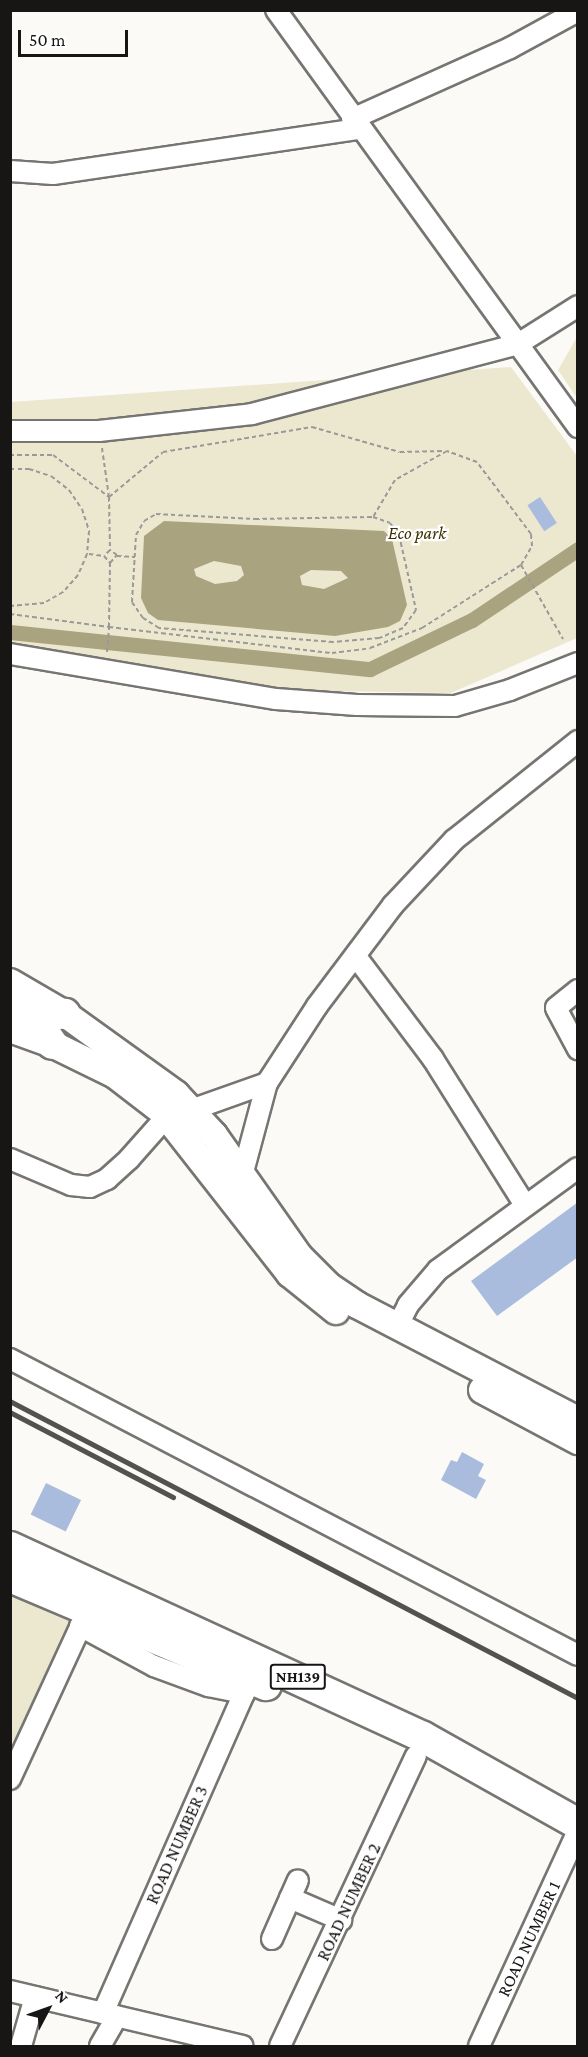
<!DOCTYPE html>
<style>
body{margin:0}
#map{position:relative;width:588px;height:2057px;overflow:hidden;background:#fbfaf7;font-family:"Crimson Pro",serif}
div>[style]{position:absolute}
[style*='--x']{left:calc(var(--x)*1px);top:calc(var(--y)*1px);width:calc(var(--w)*1px);rotate:calc(var(--a)*1deg)}
.green>*{inset:0;background:#ece8d0}
.water>*{inset:0;background:#aaa37f}
.canal>*{height:15px;margin:-7.5px;padding:0 7.5px;transform-origin:7.5px;border-radius:7.5px;background:#aaa37f}
.building>*{inset:0;background:#aabcdd;transform-origin:0 0}
.path>*{height:2px;margin-top:-1px;transform-origin:0;background:repeating-linear-gradient(90deg,#9a9997 0 4.5px,transparent 0 7.5px)}
.roads{filter:drop-shadow(2px 0 #767572) drop-shadow(-2px 0 #767572) drop-shadow(0 2px #767572) drop-shadow(0 -2px #767572)}
.minor>*{height:20px;margin:-10px;padding:0 10px;transform-origin:10px;border-radius:10px;background:#fff}
.major>*{height:26px;margin:-13px;padding:0 13px;transform-origin:13px;border-radius:13px;background:#fff}
.highway>*{height:30px;margin:-15px;padding:0 15px;transform-origin:15px;border-radius:15px;background:#fff}
.rail>*{height:4.5px;margin:-2.25px;padding:0 2.25px;transform-origin:2.25px;border-radius:2.25px;background:#535250}
span{translate:-50% -50%;white-space:nowrap;text-align:center;line-height:1.15;-webkit-text-stroke:4.5px #fff;paint-order:stroke}
.shield-label span{padding:2px 4px;background:#fff;border:2px solid;border-radius:4px;-webkit-text-stroke-width:0}
.shield-label{font-size:16px;color:#171615;font-weight:700}
.park-label{font-size:18px;color:#393000;font-style:italic}
.street-label{font-size:18px;color:#171615}
.frame{position:absolute;inset:0;border:12px solid #171615;pointer-events:none}
.north{position:absolute;left:18px;top:1979px;width:60px;height:60px;-webkit-text-stroke:4px #fff;paint-order:stroke;rotate:49deg;font-size:16px;font-weight:700;line-height:24px;text-align:center;color:#171615}
.north::after{content:'';display:block;margin:auto;width:21px;height:27px;background:#171615;clip-path:polygon(50% 0,100% 100%,50% 72%,0 100%)}
.scale{position:absolute;left:18px;top:30px;width:110px;height:27px;box-sizing:border-box;border:3px solid #171615;border-top:0;padding-left:8px;font-size:18px;line-height:21px;white-space:nowrap;color:#171615;-webkit-text-stroke:4px #fff;paint-order:stroke}
</style>
<div id="map">
<div class="green">
<i style="clip-path:polygon(577px 337px,577px 398px,558px 370px)"></i>
<i style="clip-path:polygon(511px 367px,577px 456px,577px 638px,451px 693px,273px 690px,11px 661px,11px 402px)"></i>
<i style="clip-path:polygon(10px 1588px,73px 1613px,11px 1757px)"></i>
</div>
<div class="water">
<i style="clip-path:polygon(evenodd,164px 521px,384px 531px,392px 539px,407px 605px,400px 621px,388px 627px,335px 636px,158px 620px,148px 613px,141px 598px,144px 536px,164px 521px,214px 561px,241px 566px,244px 575px,237px 581px,215px 584px,196px 576px,194px 569px,214px 561px,164px 521px,311px 570px,341px 571px,348px 578px,324px 589px,302px 585px,300px 576px,311px 570px)"></i>
</div>
<div class="canal">
<i style="--x:10;--y:632;--w:362;--a:5.9"></i>
<i style="--x:370;--y:669;--w:113;--a:-25.7"></i>
<i style="--x:472;--y:620;--w:128;--a:-33.8"></i>
</div>
<div class="building">
<i style="left:540px;top:497px;width:31px;height:15px;rotate:57deg"></i>
<i style="clip-path:polygon(578px 1202px,578px 1257px,497px 1316px,471px 1281px)"></i>
<i style="clip-path:polygon(462px 1452px,484px 1464px,478px 1476px,486px 1480px,476px 1499px,441px 1480px,451px 1460px,457px 1462px)"></i>
<i style="left:46px;top:1483px;width:39px;height:35px;rotate:26deg"></i>
</div>
<div class="path">
<i style="--x:102;--y:448;--w:49;--a:81.9"></i>
<i style="--x:109;--y:497;--w:53;--a:88.9"></i>
<i style="--x:10;--y:455;--w:43;--a:0"></i>
<i style="--x:53;--y:455;--w:70;--a:36.9"></i>
<i style="--x:109;--y:497;--w:70;--a:-39.8"></i>
<i style="--x:163;--y:452;--w:151;--a:-9.5"></i>
<i style="--x:312;--y:427;--w:91;--a:15.9"></i>
<i style="--x:400;--y:452;--w:45;--a:-1.3"></i>
<i style="--x:10;--y:469;--w:19;--a:0"></i>
<i style="--x:29;--y:469;--w:23;--a:18"></i>
<i style="--x:51;--y:476;--w:23;--a:38"></i>
<i style="--x:69;--y:490;--w:23;--a:56"></i>
<i style="--x:82;--y:509;--w:23;--a:72"></i>
<i style="--x:89;--y:531;--w:23;--a:95"></i>
<i style="--x:87;--y:554;--w:23;--a:113"></i>
<i style="--x:78;--y:575;--w:23;--a:131"></i>
<i style="--x:63;--y:592;--w:22;--a:150"></i>
<i style="--x:44;--y:603;--w:34;--a:175"></i>
<i style="--x:156;--y:514;--w:99;--a:2.9"></i>
<i style="--x:255;--y:519;--w:118;--a:-1"></i>
<i style="--x:373;--y:517;--w:18;--a:19"></i>
<i style="--x:390;--y:523;--w:15;--a:53"></i>
<i style="--x:399;--y:535;--w:77;--a:77.2"></i>
<i style="--x:416;--y:610;--w:22;--a:126"></i>
<i style="--x:403;--y:628;--w:26;--a:157"></i>
<i style="--x:379;--y:638;--w:46;--a:175"></i>
<i style="--x:333;--y:642;--w:175;--a:-175.4"></i>
<i style="--x:159;--y:628;--w:19;--a:-148"></i>
<i style="--x:143;--y:618;--w:19;--a:-125"></i>
<i style="--x:132;--y:602;--w:67;--a:-86.6"></i>
<i style="--x:136;--y:535;--w:16;--a:-60"></i>
<i style="--x:144;--y:521;--w:14;--a:-30"></i>
<i style="--x:89;--y:554;--w:15;--a:8"></i>
<i style="--x:104;--y:556;--w:9;--a:49"></i>
<i style="--x:110;--y:563;--w:11;--a:-49"></i>
<i style="--x:117;--y:555;--w:9;--a:-144"></i>
<i style="--x:110;--y:550;--w:8;--a:135"></i>
<i style="--x:117;--y:556;--w:18;--a:3"></i>
<i style="--x:521;--y:565;--w:85;--a:60.4"></i>
<i style="--x:10;--y:614;--w:100;--a:7.5"></i>
<i style="--x:109;--y:627;--w:64;--a:-89.1"></i>
<i style="--x:107;--y:652;--w:25;--a:-85"></i>
<i style="--x:109;--y:627;--w:225;--a:6.7"></i>
<i style="--x:332;--y:653;--w:38;--a:-7"></i>
<i style="--x:370;--y:648;--w:56;--a:-21"></i>
<i style="--x:422;--y:628;--w:117;--a:-32.5"></i>
<i style="--x:521;--y:565;--w:22;--a:-60"></i>
<i style="--x:532;--y:546;--w:12;--a:-95"></i>
<i style="--x:531;--y:534;--w:90;--a:-126.9"></i>
<i style="--x:477;--y:462;--w:32;--a:-160"></i>
<i style="--x:447;--y:451;--w:60;--a:150.9"></i>
<i style="--x:395;--y:480;--w:43;--a:120.7"></i>
</div>
<div class="roads">
<div class="minor">
<i style="--x:276;--y:10;--w:515;--a:54.09"></i>
<i style="--x:352;--y:119;--w:173;--a:-24.2"></i>
<i style="--x:510;--y:48;--w:77;--a:-28.6"></i>
<i style="--x:10;--y:171;--w:43;--a:4"></i>
<i style="--x:53;--y:174;--w:309;--a:-8.4"></i>
<i style="--x:10;--y:431;--w:89;--a:0"></i>
<i style="--x:99;--y:431;--w:154;--a:-6.3"></i>
<i style="--x:252;--y:414;--w:275;--a:-14.7"></i>
<i style="--x:518;--y:344;--w:71;--a:-32.3"></i>
<i style="--x:10;--y:654;--w:270;--a:9.6"></i>
<i style="--x:276;--y:699;--w:81;--a:4.2"></i>
<i style="--x:357;--y:705;--w:98;--a:0.6"></i>
<i style="--x:455;--y:706;--w:57;--a:-16.2"></i>
<i style="--x:510;--y:690;--w:73;--a:-21.7"></i>
<i style="--x:357;--y:958;--w:126;--a:53"></i>
<i style="--x:433;--y:1059;--w:173;--a:57.8"></i>
<i style="--x:578;--y:990;--w:28;--a:141"></i>
<i style="--x:556;--y:1008;--w:47;--a:61.8"></i>
<i style="--x:191;--y:1110;--w:81;--a:-19.6"></i>
<i style="--x:10;--y:1159;--w:66;--a:23.1"></i>
<i style="--x:71;--y:1185;--w:19;--a:6"></i>
<i style="--x:90;--y:1187;--w:19;--a:-25"></i>
<i style="--x:107;--y:1179;--w:30;--a:-42"></i>
<i style="--x:129;--y:1159;--w:57;--a:-48.5"></i>
<i style="--x:242;--y:1176;--w:96;--a:-75"></i>
<i style="--x:267;--y:1083;--w:92;--a:-57"></i>
<i style="--x:317;--y:1006;--w:126;--a:-53"></i>
<i style="--x:393;--y:905;--w:89;--a:-46.8"></i>
<i style="--x:454;--y:840;--w:159;--a:-38.6"></i>
<i style="--x:397;--y:1327;--w:25;--a:-63"></i>
<i style="--x:408;--y:1305;--w:46;--a:-49.4"></i>
<i style="--x:438;--y:1270;--w:173;--a:-36.1"></i>
<i style="--x:10;--y:1359;--w:640;--a:27.53"></i>
<i style="--x:80;--y:1626;--w:84;--a:28.4"></i>
<i style="--x:154;--y:1666;--w:58;--a:20.3"></i>
<i style="--x:208;--y:1686;--w:37;--a:11"></i>
<i style="--x:10;--y:1779;--w:188;--a:-65.2"></i>
<i style="--x:290;--y:1898;--w:56;--a:23.3"></i>
<i style="--x:272;--y:1939;--w:64;--a:-66.2"></i>
<i style="--x:10;--y:1991;--w:239;--a:13.3"></i>
<i style="--x:103;--y:2013;--w:366;--a:-66.2"></i>
<i style="--x:21;--y:2046;--w:51;--a:-74.1"></i>
<i style="--x:100;--y:2046;--w:34;--a:-60"></i>
<i style="--x:280;--y:2046;--w:320;--a:-64.9"></i>
<i style="--x:479;--y:2046;--w:237;--a:-65.3"></i>
</div>
<div class="major">
<i style="--x:10;--y:982;--w:64;--a:30.2"></i>
<i style="--x:65;--y:1014;--w:137;--a:35.8"></i>
<i style="--x:176;--y:1094;--w:56;--a:47.2"></i>
<i style="--x:214;--y:1135;--w:148;--a:54.9"></i>
<i style="--x:299;--y:1256;--w:42;--a:45"></i>
<i style="--x:329;--y:1286;--w:34;--a:34"></i>
<i style="--x:357;--y:1305;--w:249;--a:27.5"></i>
<i style="--x:10;--y:1029;--w:45;--a:19.7"></i>
<i style="--x:52;--y:1044;--w:70;--a:26.2"></i>
<i style="--x:115;--y:1075;--w:61;--a:37.6"></i>
<i style="--x:163;--y:1112;--w:206;--a:51.9"></i>
<i style="--x:290;--y:1274;--w:59;--a:38.8"></i>
<i style="--x:482;--y:1390;--w:109;--a:28"></i>
</div>
<div class="highway">
<i style="--x:10;--y:1005;--w:24;--a:24"></i>
<i style="--x:32;--y:1015;--w:33;--a:-2"></i>
<i style="--x:32;--y:1015;--w:35;--a:55"></i>
<i style="--x:10;--y:1547;--w:455;--a:24.7"></i>
<i style="--x:423;--y:1737;--w:178;--a:29.3"></i>
<i style="--x:10;--y:1577;--w:278;--a:22.9"></i>
</div>
</div>
<div class="rail">
<i style="--x:10;--y:1401;--w:641;--a:27.6"></i>
<i style="--x:10;--y:1412;--w:184;--a:27.5"></i>
</div>
<div class="shield-label">
<span style="left:298px;top:1677px">NH139</span>
</div>
<div class="park-label">
<span style="left:417px;top:533px">Eco park</span>
</div>
<div class="street-label">
<span style="left:177px;top:1845px;rotate:-66deg">ROAD NUMBER 3</span>
<span style="left:349px;top:1902px;rotate:-65deg">ROAD NUMBER 2</span>
<span style="left:529px;top:1939px;rotate:-65deg">ROAD NUMBER 1</span>
</div>
<div class="frame"></div>
<div class="north">N</div>
<div class="scale">50 m</div>
</div>
